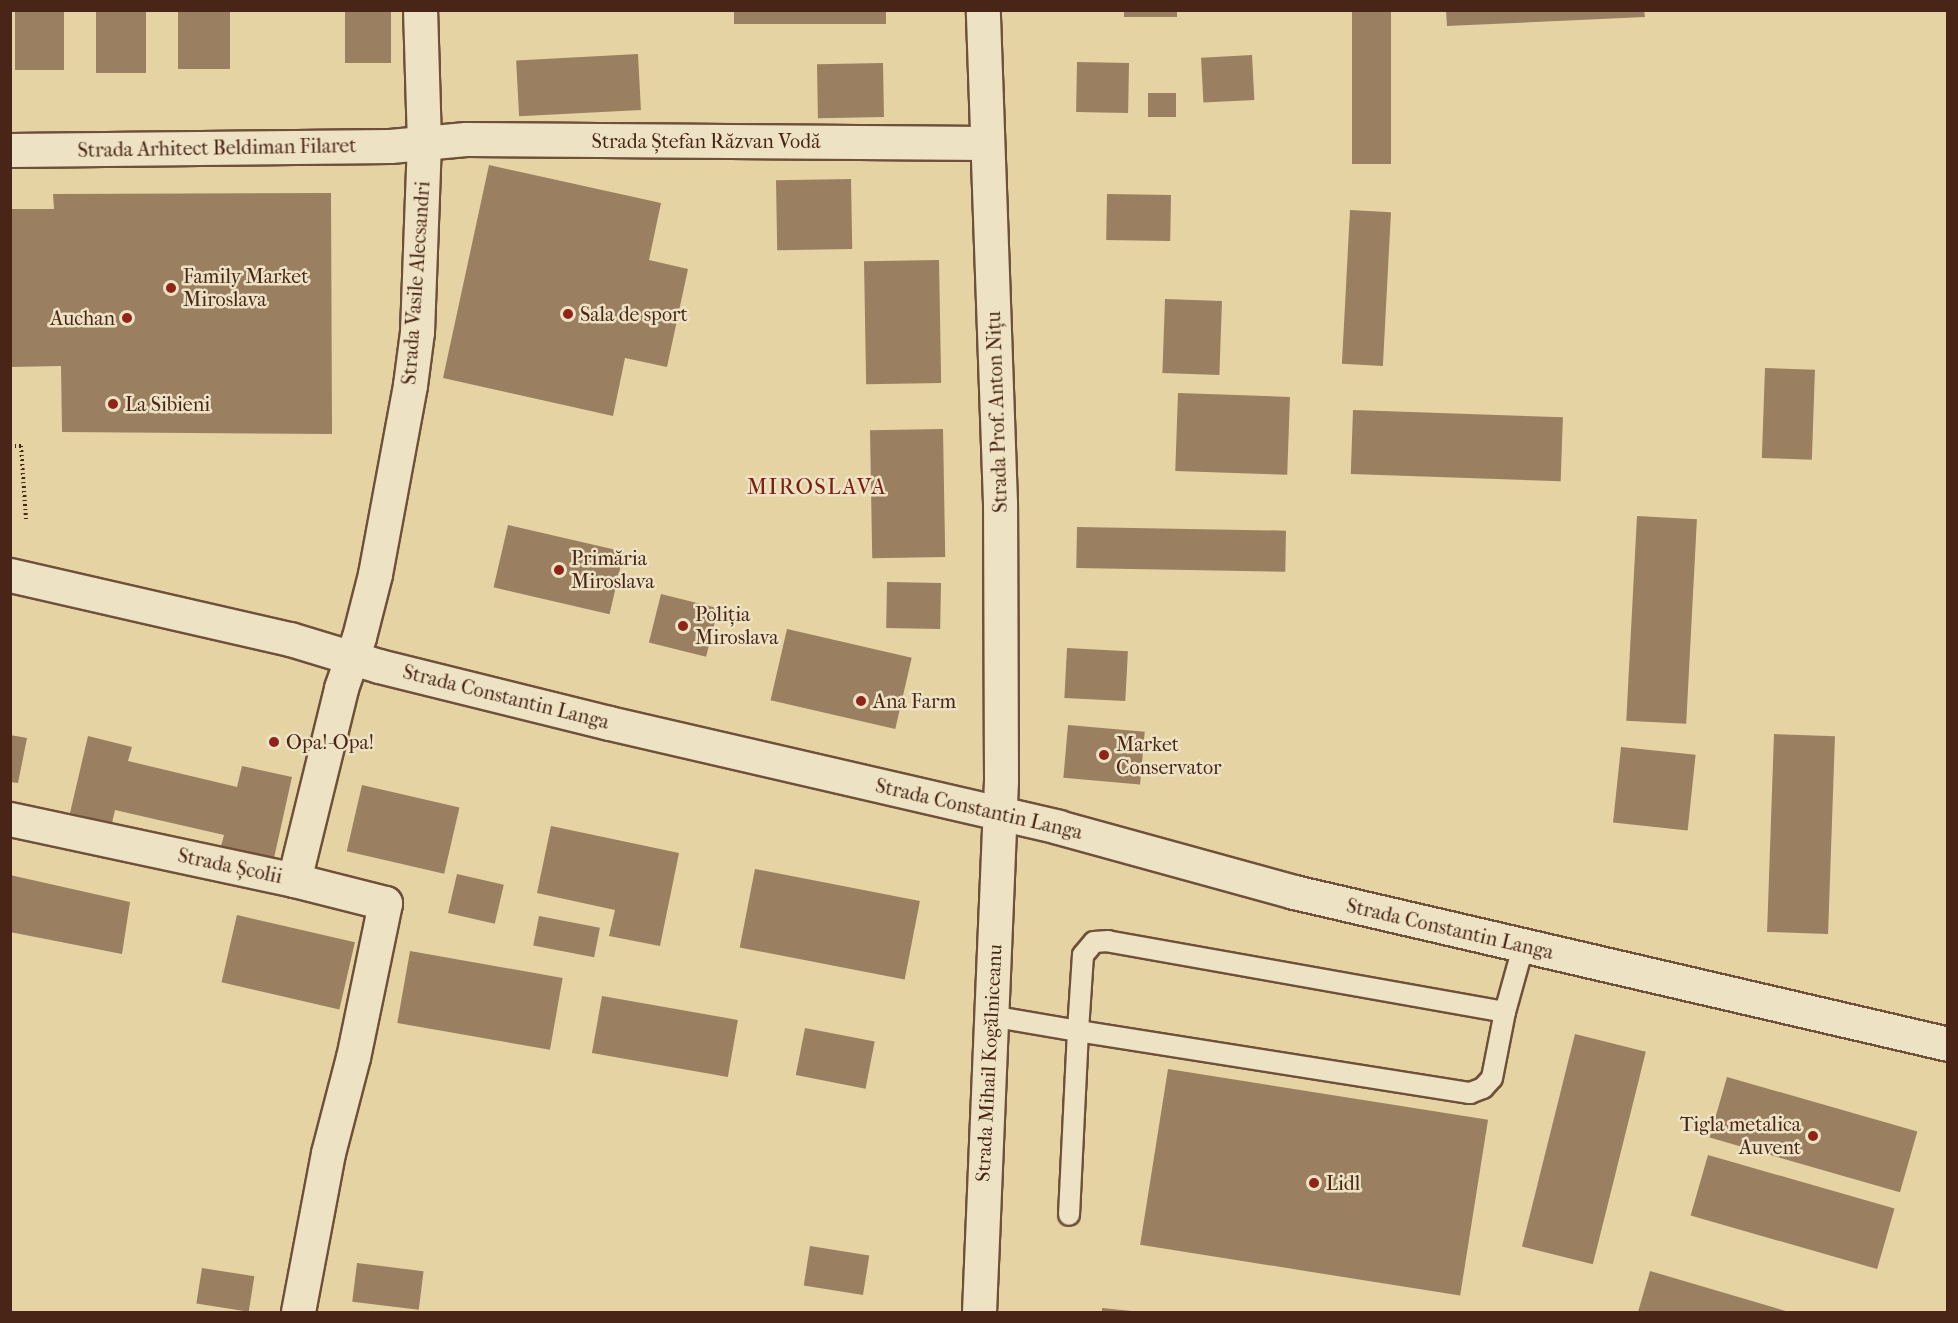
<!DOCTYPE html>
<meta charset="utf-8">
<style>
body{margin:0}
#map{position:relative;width:1958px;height:1323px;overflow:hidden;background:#e5d3a4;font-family:"IM FELL French Canon",serif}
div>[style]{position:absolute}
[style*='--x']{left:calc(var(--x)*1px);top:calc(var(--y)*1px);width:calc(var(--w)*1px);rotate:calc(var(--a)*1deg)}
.building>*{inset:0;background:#9a7f60;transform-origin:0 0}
.path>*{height:4px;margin-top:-2px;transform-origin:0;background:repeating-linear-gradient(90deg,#482516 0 1.5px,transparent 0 4.5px)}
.roads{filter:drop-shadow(2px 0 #6f503a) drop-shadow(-2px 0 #6f503a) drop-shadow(0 2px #6f503a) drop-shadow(0 -2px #6f503a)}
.lane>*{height:20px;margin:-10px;padding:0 10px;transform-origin:10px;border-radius:10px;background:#eee2c4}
.street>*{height:33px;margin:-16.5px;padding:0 16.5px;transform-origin:16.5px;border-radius:16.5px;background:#eee2c4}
.secondary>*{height:33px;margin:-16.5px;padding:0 16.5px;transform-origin:16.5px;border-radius:16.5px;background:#eee2c4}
.dots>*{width:16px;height:16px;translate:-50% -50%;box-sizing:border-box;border:3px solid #eee2c4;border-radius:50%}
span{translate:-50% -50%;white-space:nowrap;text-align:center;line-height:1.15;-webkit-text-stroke:5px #eee2c4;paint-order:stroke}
.street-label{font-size:20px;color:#482516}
.poi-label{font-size:20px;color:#482516}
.left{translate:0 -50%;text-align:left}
.right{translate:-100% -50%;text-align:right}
.quarter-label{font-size:22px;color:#7a1f14;letter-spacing:1.5px}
.frame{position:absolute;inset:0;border:12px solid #482516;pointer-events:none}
</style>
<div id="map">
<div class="building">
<i style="left:15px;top:10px;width:49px;height:60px"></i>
<i style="left:96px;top:10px;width:50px;height:63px"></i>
<i style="left:178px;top:10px;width:52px;height:59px"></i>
<i style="left:345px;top:10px;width:46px;height:53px"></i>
<i style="left:734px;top:10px;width:152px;height:14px"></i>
<i style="left:1124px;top:10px;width:53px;height:7px"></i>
<i style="left:1352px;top:10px;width:39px;height:154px"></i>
<i style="clip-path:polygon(1446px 10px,1644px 10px,1645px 17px,1447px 26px)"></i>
<i style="left:638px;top:54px;width:56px;height:122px;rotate:87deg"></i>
<i style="left:1252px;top:55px;width:45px;height:51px;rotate:87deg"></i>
<i style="left:1077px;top:62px;width:52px;height:50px;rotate:1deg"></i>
<i style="left:883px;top:63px;width:54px;height:66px;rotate:89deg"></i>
<i style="left:1148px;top:93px;width:28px;height:24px"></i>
<i style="clip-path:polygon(489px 165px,661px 203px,649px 260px,688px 269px,667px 367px,625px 358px,613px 416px,443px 378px)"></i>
<i style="left:851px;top:179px;width:70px;height:75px;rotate:89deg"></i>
<i style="clip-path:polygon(331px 193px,332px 434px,62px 432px,61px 366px,10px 367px,10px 209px,54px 209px,53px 194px)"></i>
<i style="left:1107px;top:194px;width:64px;height:46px;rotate:1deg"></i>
<i style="left:1350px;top:210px;width:41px;height:154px;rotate:3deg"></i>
<i style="left:939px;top:260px;width:123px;height:75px;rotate:89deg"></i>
<i style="left:1165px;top:299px;width:57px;height:74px;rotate:2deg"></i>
<i style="left:1765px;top:368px;width:50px;height:90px;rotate:2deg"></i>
<i style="left:1178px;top:393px;width:112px;height:78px;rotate:2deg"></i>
<i style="left:1353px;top:410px;width:210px;height:64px;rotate:2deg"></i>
<i style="left:943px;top:429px;width:128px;height:73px;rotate:89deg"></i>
<i style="left:1637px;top:516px;width:60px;height:205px;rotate:3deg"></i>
<i style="left:508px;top:525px;width:119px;height:64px;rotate:13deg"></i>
<i style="left:1077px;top:527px;width:209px;height:41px;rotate:1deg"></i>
<i style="left:887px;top:582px;width:54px;height:46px;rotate:1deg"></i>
<i style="left:661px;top:594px;width:59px;height:50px;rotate:14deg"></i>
<i style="left:787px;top:629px;width:128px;height:73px;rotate:13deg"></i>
<i style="left:1067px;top:648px;width:61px;height:50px;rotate:3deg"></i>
<i style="left:1068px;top:725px;width:77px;height:53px;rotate:5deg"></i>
<i style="left:1774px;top:734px;width:61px;height:198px;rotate:2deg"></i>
<i style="clip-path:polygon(10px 735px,27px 738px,18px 783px,10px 782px)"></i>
<i style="clip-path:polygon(88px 736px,132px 747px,128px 761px,237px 787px,242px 766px,292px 777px,272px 867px,219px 854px,224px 835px,115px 810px,112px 823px,70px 813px)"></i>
<i style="left:1621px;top:747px;width:75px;height:76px;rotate:6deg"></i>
<i style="left:362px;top:785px;width:100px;height:68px;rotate:13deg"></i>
<i style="clip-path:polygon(551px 826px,679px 853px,660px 946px,609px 936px,615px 910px,537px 893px)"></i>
<i style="left:755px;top:869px;width:168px;height:80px;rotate:11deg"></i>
<i style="left:457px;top:874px;width:48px;height:40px;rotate:13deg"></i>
<i style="clip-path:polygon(10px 875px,130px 902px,122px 954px,10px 932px)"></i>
<i style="left:237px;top:915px;width:121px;height:69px;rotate:13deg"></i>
<i style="left:539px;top:916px;width:62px;height:30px;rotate:11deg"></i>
<i style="left:410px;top:951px;width:155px;height:73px;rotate:10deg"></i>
<i style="left:602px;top:996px;width:138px;height:58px;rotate:10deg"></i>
<i style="left:805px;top:1028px;width:71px;height:48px;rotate:11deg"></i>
<i style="left:1575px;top:1034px;width:73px;height:219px;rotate:14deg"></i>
<i style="left:1168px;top:1069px;width:324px;height:178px;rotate:9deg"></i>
<i style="left:1727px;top:1077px;width:198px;height:63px;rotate:16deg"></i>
<i style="left:1708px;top:1155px;width:194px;height:63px;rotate:16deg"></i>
<i style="left:810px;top:1246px;width:60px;height:40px;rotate:9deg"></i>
<i style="left:357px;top:1263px;width:67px;height:39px;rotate:7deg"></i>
<i style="left:202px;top:1268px;width:53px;height:36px;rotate:9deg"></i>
<i style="clip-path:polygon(1650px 1271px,1789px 1312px,1638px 1312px)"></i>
<i style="clip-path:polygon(1102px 1308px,1132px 1311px,1132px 1312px,1102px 1312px)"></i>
</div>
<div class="path">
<i style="--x:10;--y:446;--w:11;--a:0"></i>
<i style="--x:21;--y:446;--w:74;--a:86.1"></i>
</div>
<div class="roads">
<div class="lane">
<i style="--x:1505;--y:1012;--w:67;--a:-74.5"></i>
<i style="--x:991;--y:1016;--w:88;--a:9.8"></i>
<i style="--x:1078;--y:1031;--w:397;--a:9"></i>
<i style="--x:1470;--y:1093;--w:14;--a:-21"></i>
<i style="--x:1483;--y:1088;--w:13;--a:-48"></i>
<i style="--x:1492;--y:1078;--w:67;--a:-78.9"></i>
<i style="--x:1505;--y:1012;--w:403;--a:-169.9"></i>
<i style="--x:1108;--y:941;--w:14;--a:176"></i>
<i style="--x:1094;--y:942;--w:17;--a:130"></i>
<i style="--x:1083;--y:955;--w:76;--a:93.8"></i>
<i style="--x:1078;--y:1031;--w:184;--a:92.8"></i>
</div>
<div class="street">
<i style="--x:10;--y:150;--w:380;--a:-0.6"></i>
<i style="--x:390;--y:146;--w:76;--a:-5.3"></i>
<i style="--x:466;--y:139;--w:521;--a:0.44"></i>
<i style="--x:10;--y:819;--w:290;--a:12.1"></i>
<i style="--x:294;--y:880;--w:198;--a:-76.2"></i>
<i style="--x:341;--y:688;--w:54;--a:-70.6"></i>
<i style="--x:359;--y:637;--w:65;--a:-75.7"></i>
<i style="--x:375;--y:574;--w:192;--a:-79.5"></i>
<i style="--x:410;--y:385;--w:53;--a:-82.5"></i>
<i style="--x:417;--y:332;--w:189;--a:-87.9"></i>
<i style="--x:424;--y:143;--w:133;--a:-91.7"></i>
<i style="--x:294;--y:880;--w:94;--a:14.2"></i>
<i style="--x:385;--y:903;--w:157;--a:101.7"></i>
<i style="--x:353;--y:1057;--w:99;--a:104.6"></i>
<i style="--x:328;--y:1153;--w:162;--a:100.7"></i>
</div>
<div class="secondary">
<i style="--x:10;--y:575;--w:287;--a:12.9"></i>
<i style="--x:290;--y:639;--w:93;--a:16.9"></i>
<i style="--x:379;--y:666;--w:237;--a:13.9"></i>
<i style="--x:609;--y:723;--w:461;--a:13"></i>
<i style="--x:1058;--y:827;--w:245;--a:15.4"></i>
<i style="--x:1294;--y:892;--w:671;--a:13.08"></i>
<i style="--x:979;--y:1312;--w:532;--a:-87.63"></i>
<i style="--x:1001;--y:780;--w:277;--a:-90.2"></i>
<i style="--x:1000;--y:503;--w:493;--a:-92"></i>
</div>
</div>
<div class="dots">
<i style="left:171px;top:288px;background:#8f2418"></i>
<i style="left:568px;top:314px;background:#8f2418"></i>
<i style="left:127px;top:318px;background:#8f2418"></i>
<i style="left:113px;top:404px;background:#8f2418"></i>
<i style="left:559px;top:570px;background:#8f2418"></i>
<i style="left:683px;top:626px;background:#8f2418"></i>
<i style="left:861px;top:701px;background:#8f2418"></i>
<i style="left:274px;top:742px;background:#8f2418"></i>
<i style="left:1104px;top:755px;background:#8f2418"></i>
<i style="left:1813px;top:1136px;background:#8f2418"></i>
<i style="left:1314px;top:1183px;background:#8f2418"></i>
</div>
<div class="street-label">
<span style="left:706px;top:141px">Strada Ștefan Răzvan Vodă</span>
<span style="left:217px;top:148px;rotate:-1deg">Strada Arhitect Beldiman Filaret</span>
<span style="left:416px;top:283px;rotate:-86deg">Strada Vasile Alecsandri</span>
<span style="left:997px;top:412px;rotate:-92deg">Strada Prof. Anton Nițu</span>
<span style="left:506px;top:697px;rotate:14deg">Strada Constantin Langa</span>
<span style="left:979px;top:809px;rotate:13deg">Strada Constantin Langa</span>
<span style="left:230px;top:866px;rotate:12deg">Strada Școlii</span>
<span style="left:1450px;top:929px;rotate:13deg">Strada Constantin Langa</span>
<span style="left:989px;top:1063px;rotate:-87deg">Strada Mihail Kogălniceanu</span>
</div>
<div class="poi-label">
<span class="left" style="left:183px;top:288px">Family Market<br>Miroslava</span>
<span class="left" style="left:580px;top:314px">Sala de sport</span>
<span class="right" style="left:115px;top:318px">Auchan</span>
<span class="left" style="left:125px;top:404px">La Sibieni</span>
<span class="left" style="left:571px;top:570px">Primăria<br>Miroslava</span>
<span class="left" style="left:695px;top:626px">Poliția<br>Miroslava</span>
<span class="left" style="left:873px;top:701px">Ana Farm</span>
<span class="left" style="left:286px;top:742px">Opa!-Opa!</span>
<span class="left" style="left:1116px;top:756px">Market<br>Conservator</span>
<span class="right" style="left:1801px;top:1136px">Tigla metalica<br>Auvent</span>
<span class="left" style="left:1326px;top:1183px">Lidl</span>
</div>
<div class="quarter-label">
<span style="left:817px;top:488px">MIROSLAVA</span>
</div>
<div class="frame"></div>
</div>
